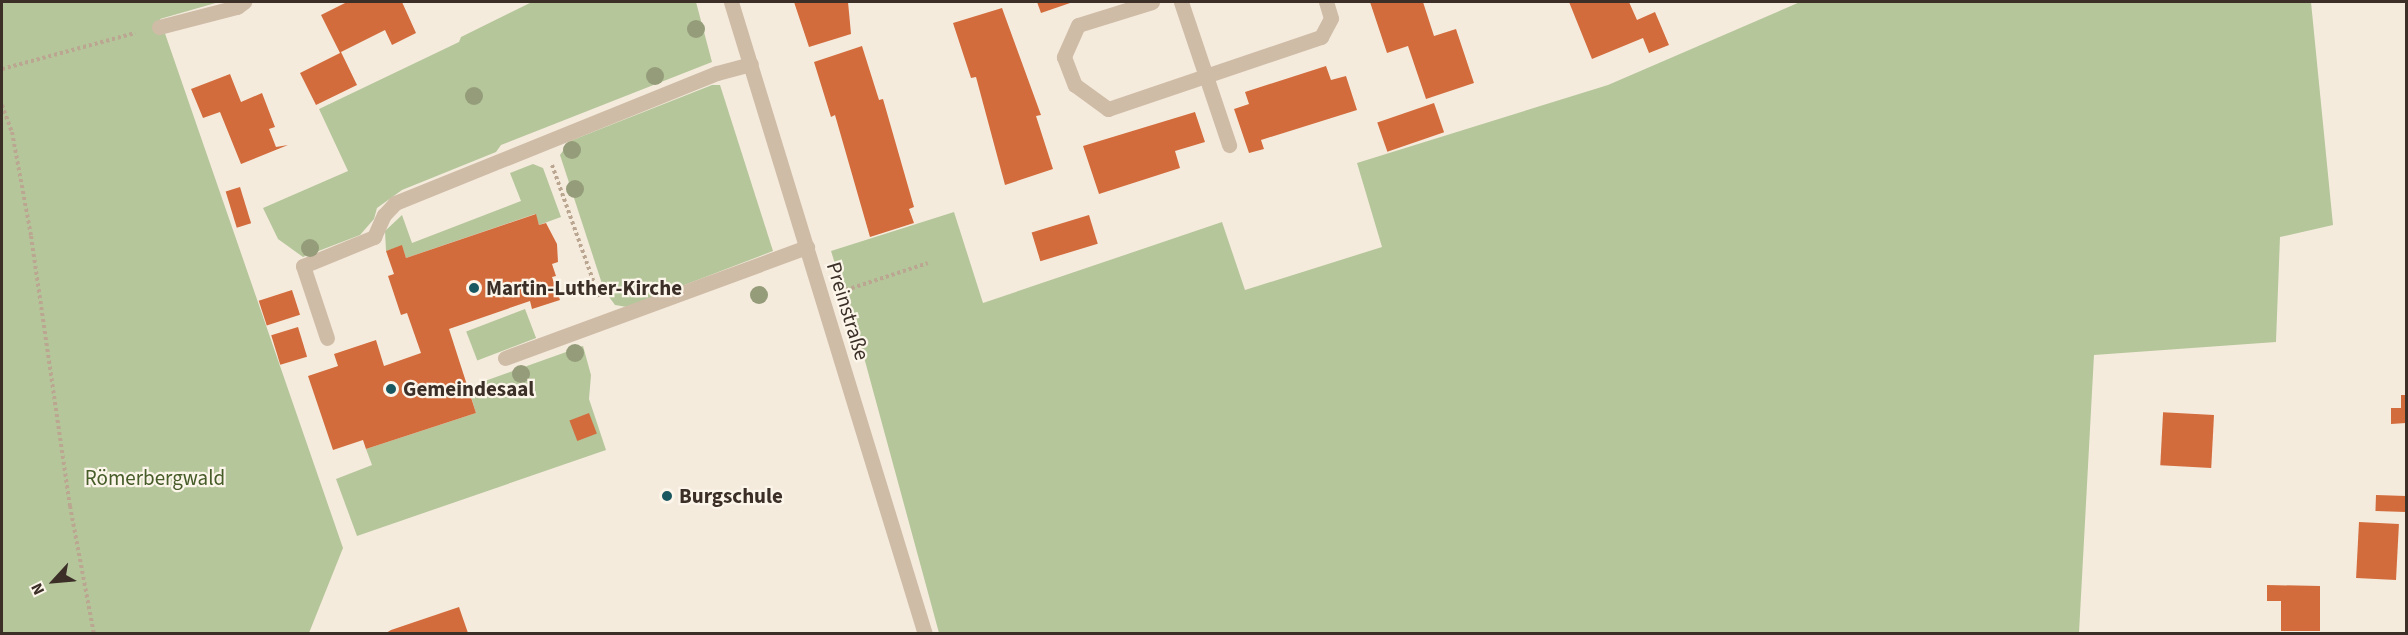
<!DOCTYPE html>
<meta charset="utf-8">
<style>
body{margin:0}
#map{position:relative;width:2408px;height:635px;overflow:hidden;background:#f5ebdd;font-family:"Source Sans 3",sans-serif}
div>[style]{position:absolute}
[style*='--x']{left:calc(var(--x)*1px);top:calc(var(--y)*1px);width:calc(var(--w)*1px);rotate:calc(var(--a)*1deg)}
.green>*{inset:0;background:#b5c69b;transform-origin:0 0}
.building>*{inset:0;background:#d36c3d;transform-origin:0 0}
.path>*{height:4px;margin-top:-2px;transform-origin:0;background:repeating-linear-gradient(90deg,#bba691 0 3px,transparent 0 6px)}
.lane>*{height:15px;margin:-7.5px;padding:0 7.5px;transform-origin:7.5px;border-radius:7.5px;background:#cfbca7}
.street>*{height:15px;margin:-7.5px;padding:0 7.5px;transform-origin:7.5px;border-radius:7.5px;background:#cfbca7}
.trees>*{width:18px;height:18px;margin:-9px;border-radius:50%;background:#959c7a}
.dots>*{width:16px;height:16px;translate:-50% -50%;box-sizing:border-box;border:3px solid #fcf5ea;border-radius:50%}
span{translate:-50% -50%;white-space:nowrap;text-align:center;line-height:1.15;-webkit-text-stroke:4.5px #fcf5ea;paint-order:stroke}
.poi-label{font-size:21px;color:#3b2f28;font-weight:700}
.left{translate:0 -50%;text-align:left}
.street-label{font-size:21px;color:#3b2f28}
.park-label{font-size:21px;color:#465c29}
.frame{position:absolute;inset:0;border:3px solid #3b2f28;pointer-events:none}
.north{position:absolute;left:24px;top:551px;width:60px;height:60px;-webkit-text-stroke:4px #fcf5ea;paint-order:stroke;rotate:244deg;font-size:16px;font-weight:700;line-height:24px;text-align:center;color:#3b2f28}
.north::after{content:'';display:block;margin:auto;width:21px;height:27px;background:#3b2f28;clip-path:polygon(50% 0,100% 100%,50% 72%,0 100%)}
</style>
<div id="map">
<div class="green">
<i style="clip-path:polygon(2px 2px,219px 2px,160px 19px,343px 548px,309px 633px,2px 633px)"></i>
<i style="clip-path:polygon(532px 2px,696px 2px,712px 62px,501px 145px,496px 152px,402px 190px,377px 208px,374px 219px,360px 235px,303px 257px,278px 239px,263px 208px,348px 171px,319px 109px,459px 42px,461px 37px)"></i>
<i style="clip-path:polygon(1800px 2px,2311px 2px,2333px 225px,2280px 237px,2276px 342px,2094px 355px,2079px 633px,939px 633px,862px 350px,831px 251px,954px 212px,983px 303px,1222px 222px,1245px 290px,1382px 247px,1357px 163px,1608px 85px)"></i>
<i style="clip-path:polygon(712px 85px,720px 85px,773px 251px,627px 307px,615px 305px,604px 290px,560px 155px,570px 141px)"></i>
<i style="clip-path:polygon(533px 164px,543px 168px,561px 217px,539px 225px,535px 214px,406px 258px,402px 246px,386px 251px,385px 231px,402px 215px,412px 243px,521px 201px,510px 173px)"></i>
<i style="left:525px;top:309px;width:31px;height:63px;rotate:69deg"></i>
<i style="clip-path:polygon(583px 346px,591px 375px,589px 399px,606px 450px,357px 536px,336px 479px,372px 465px,366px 449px,476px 413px,468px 387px)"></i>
</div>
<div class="building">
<i style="clip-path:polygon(347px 2px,402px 2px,416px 33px,392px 45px,385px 30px,341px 52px,357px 85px,316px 105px,300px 73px,340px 53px,321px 15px)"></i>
<i style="clip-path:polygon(794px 2px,848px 2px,851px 34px,809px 47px)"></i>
<i style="clip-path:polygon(1037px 2px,1073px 2px,1041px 13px)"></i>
<i style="clip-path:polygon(1370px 2px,1423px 2px,1434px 36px,1456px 29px,1474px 83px,1426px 99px,1408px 46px,1387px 53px)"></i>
<i style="clip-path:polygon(1569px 2px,1629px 2px,1637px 20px,1655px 12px,1669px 45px,1649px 53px,1643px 38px,1592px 59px)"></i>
<i style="clip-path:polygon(1002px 8px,1041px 115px,1036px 116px,1053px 169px,1005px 185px,976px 77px,971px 78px,953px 23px)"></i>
<i style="clip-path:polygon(862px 46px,879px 100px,883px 99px,914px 207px,909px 209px,914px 223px,870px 237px,835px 115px,831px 117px,814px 62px)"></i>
<i style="clip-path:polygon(1326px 66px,1331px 80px,1346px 76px,1357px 110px,1261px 140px,1264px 149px,1249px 153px,1234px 109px,1249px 104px,1245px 92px)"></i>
<i style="clip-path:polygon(230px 74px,241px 102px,262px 93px,275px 127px,269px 129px,276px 147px,288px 145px,241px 164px,220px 112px,203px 118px,191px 89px)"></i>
<i style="left:1434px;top:103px;width:31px;height:60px;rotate:71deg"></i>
<i style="clip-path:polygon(1195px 112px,1205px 142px,1175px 151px,1180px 168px,1099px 194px,1083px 146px)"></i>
<i style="left:240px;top:187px;width:38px;height:15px;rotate:73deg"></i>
<i style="clip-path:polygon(536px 214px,539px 225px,546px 223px,557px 244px,558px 262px,552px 264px,556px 276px,552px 277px,560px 300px,532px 309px,530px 301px,449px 329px,476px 413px,366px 449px,363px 440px,333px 450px,308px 376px,338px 366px,334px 354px,376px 340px,384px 366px,421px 353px,407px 313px,401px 315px,388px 276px,394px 274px,386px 251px,402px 245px,406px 258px)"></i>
<i style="left:1089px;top:215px;width:30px;height:60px;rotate:73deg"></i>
<i style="left:292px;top:290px;width:26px;height:35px;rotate:72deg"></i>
<i style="left:298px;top:327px;width:31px;height:28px;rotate:73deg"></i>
<i style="clip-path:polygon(2401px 395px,2406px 395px,2406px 423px,2391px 424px,2391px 408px,2401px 408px)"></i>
<i style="left:589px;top:413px;width:22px;height:21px;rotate:69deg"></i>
<i style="left:2214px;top:415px;width:53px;height:51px;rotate:93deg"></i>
<i style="left:2376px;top:495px;width:30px;height:16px;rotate:2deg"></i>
<i style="left:2359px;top:522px;width:40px;height:56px;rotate:3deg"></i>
<i style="clip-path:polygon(2267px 585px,2320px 586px,2320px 631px,2281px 631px,2281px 601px,2267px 601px)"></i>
<i style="clip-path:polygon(459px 607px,468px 633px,386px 633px,391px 630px)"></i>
</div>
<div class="path">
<i style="--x:2;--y:69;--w:138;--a:-15.1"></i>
<i style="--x:2;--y:105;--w:29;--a:70"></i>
<i style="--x:12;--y:132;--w:106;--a:79.6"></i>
<i style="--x:31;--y:236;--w:273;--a:81.8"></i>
<i style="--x:70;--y:506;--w:130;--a:79.4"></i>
<i style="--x:552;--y:165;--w:140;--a:70.4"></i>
<i style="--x:846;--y:290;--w:86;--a:-18.2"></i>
</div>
<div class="lane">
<i style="--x:327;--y:338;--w:76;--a:-108.4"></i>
<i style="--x:303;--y:266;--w:77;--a:-22.2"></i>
<i style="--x:374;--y:237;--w:24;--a:-66"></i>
<i style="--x:384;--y:215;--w:16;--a:-47"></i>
<i style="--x:395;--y:203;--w:347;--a:-22"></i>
<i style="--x:717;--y:73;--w:35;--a:-15"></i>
<i style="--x:505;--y:358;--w:322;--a:-20.2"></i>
</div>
<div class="street">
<i style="--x:731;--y:2;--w:661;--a:72.94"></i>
<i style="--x:1152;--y:2;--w:77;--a:162.7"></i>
<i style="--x:1078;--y:25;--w:35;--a:114"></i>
<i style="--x:1064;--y:57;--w:30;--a:69"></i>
<i style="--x:1075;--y:85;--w:41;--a:36"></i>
<i style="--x:1108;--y:109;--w:225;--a:-18.7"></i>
<i style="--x:1321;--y:37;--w:21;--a:-62"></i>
<i style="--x:1331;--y:18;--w:17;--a:-107"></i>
<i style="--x:1181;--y:2;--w:151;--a:71.4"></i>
<i style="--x:159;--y:27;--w:81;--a:-14.4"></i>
<i style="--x:237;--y:7;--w:9;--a:-36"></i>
</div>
<div class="trees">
<i style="left:696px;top:29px"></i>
<i style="left:655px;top:76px"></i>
<i style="left:474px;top:96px"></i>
<i style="left:572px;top:150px"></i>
<i style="left:575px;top:189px"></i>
<i style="left:310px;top:248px"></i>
<i style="left:759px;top:295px"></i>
<i style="left:575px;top:353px"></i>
<i style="left:521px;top:374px"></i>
</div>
<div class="dots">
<i style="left:474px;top:288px;background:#195761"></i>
<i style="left:391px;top:389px;background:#195761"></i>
<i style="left:667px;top:496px;background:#195761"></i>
</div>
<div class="poi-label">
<span class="left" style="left:486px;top:288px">Martin-Luther-Kirche</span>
<span class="left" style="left:403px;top:389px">Gemeindesaal</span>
<span class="left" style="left:679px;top:496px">Burgschule</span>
</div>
<div class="street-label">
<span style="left:848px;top:311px;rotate:73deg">Preinstraße</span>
</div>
<div class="park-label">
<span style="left:155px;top:478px">Römerbergwald</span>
</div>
<div class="frame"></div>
<div class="north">N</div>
</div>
